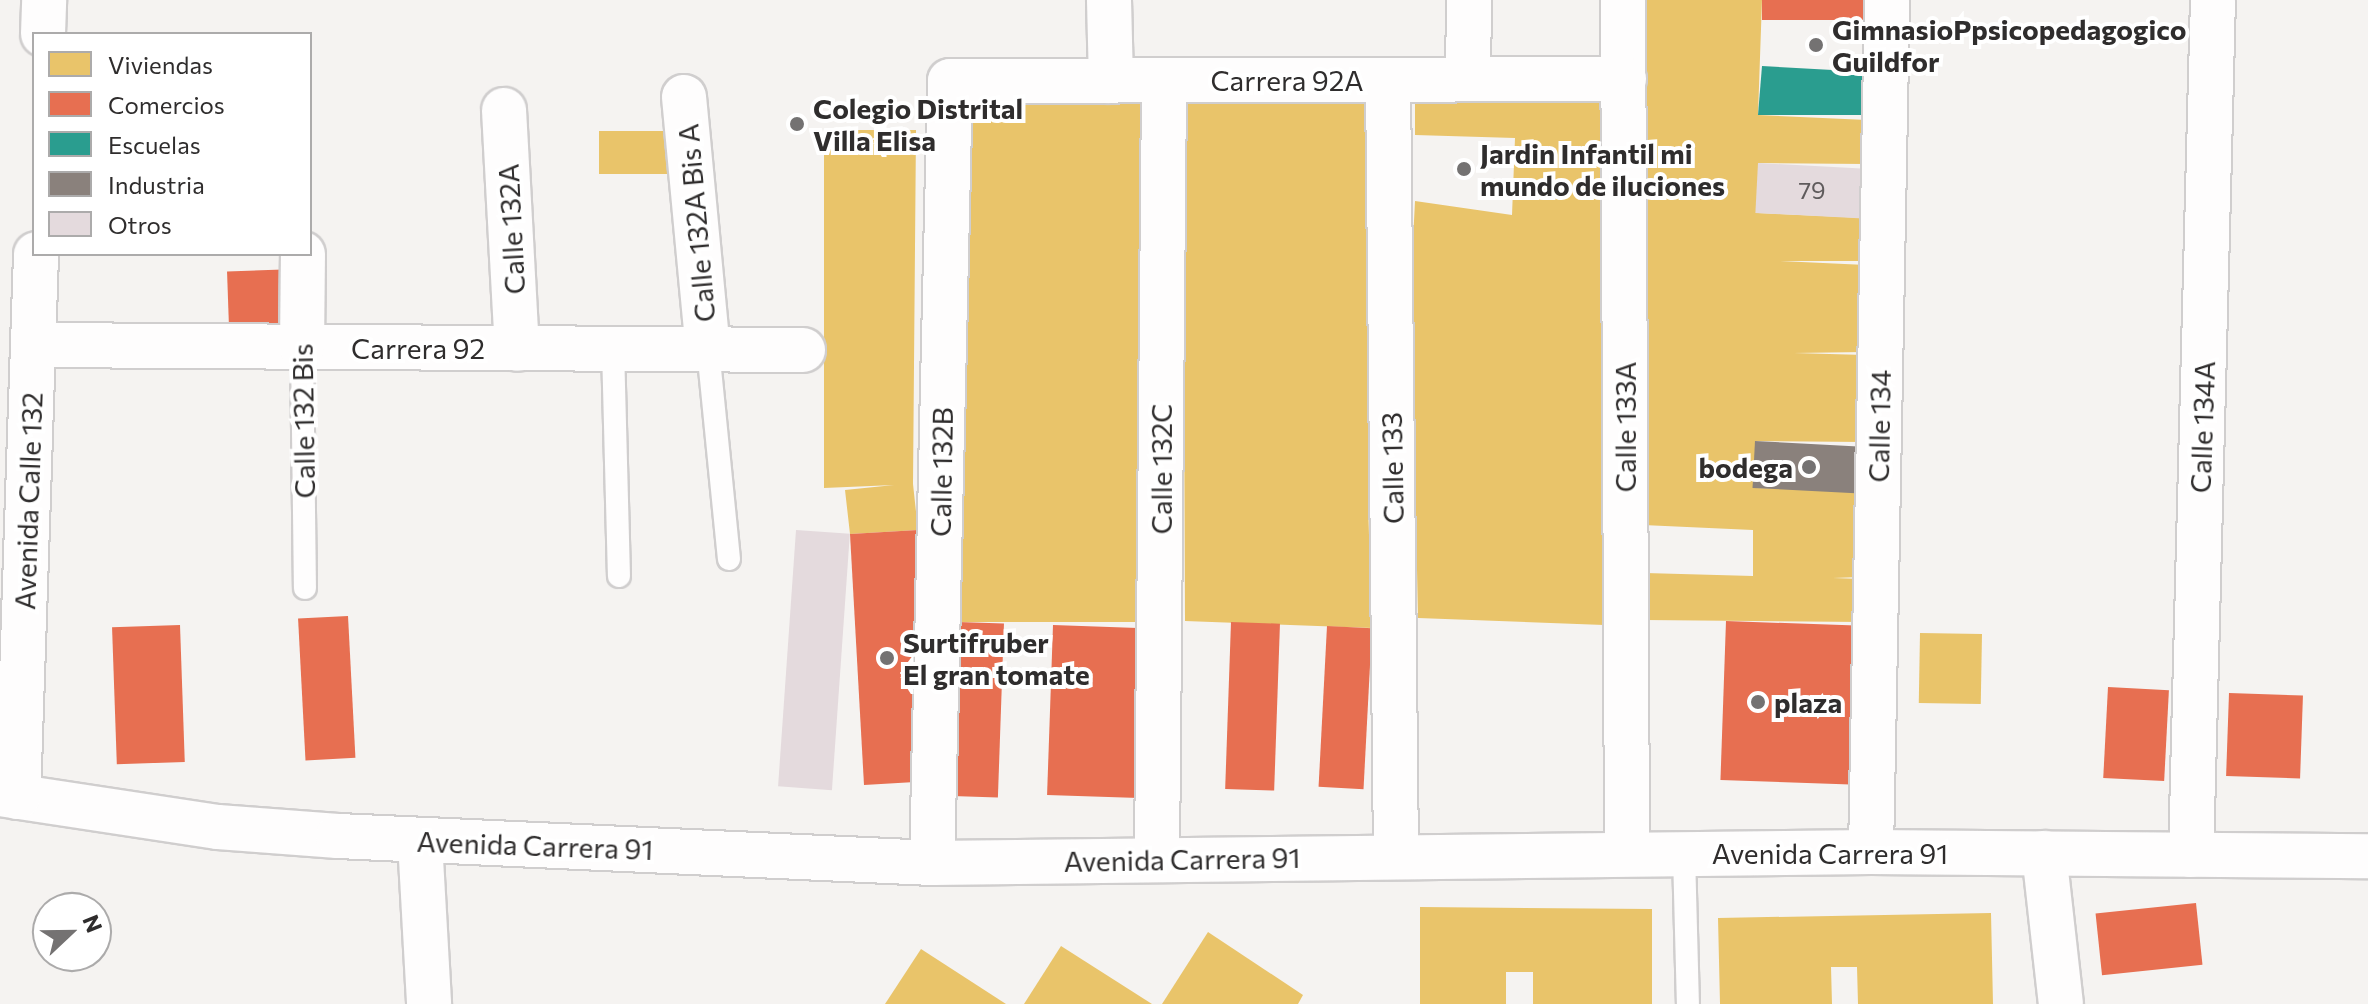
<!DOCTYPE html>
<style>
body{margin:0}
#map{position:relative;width:2368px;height:1004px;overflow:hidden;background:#f5f3f1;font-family:Commissioner,sans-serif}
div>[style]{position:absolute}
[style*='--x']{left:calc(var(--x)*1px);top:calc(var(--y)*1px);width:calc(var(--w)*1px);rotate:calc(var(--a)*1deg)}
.homes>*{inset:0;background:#e9c46a;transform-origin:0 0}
.shops>*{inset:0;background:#e76f51;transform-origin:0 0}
.schools>*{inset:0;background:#2a9d8f}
.industry>*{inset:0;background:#8a817c;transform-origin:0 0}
.building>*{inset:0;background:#e4dadd;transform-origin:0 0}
.roads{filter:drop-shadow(2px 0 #d0cece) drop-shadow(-2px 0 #d0cece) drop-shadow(0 2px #d0cece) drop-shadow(0 -2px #d0cece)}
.service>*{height:22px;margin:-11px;padding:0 11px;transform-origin:11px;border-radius:11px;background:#fefdfd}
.minor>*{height:44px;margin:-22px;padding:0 22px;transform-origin:22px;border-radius:22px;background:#fefdfd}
.secondary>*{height:44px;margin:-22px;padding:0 22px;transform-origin:22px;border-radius:22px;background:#fefdfd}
.dots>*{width:22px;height:22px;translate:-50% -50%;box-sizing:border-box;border:4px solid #fff;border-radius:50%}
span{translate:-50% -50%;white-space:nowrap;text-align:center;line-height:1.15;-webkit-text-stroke:8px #fff;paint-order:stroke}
.number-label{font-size:24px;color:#5f5b5c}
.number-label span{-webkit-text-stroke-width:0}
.poi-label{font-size:28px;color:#2f2d2d;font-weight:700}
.left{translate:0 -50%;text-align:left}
.right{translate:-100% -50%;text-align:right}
.street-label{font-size:28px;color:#2f2d2d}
.legend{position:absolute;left:32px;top:32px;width:280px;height:224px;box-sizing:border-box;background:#fff;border:2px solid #acabab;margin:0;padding:10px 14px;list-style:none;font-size:24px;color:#2f2d2d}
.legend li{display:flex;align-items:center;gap:16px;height:40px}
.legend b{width:40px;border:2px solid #acabab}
.north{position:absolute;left:32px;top:892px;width:80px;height:80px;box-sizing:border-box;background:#fff;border:2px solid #acabab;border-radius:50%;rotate:68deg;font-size:22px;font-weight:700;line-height:32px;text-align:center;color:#2f2d2d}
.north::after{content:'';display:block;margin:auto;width:28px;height:36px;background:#747272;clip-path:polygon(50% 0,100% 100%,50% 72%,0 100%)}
</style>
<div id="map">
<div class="homes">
<i style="clip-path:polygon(1641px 0,1762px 0,1758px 115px,1867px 120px,1866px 164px,1758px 163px,1758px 213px,1866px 218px,1866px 261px,1780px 261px,1866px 265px,1865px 352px,1794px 353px,1865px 355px,1864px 442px,1755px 441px,1755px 488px,1862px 490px,1861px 577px,1833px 578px,1862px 579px,1861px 622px,1644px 620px,1645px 573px,1753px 576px,1753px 530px,1643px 525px)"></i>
<i style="clip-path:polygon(1415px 93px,1605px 94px,1604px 625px,1418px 618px,1411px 281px,1415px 201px,1512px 215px,1515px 138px,1415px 135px)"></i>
<i style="clip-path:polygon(1183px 96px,1372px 97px,1368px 504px,1372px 628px,1185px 621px)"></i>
<i style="left:956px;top:97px;width:189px;height:525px"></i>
<i style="clip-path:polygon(824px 130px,916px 130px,913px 484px,918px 530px,850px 534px,845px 490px,894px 485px,824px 488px)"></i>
<i style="left:599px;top:131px;width:81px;height:43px"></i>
<i style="left:1920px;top:633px;width:62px;height:70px;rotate:1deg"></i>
<i style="clip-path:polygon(1420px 907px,1652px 909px,1652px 1004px,1533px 1004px,1533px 972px,1506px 972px,1506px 1004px,1420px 1004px)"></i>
<i style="clip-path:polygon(1991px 913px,1993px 1004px,1858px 1004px,1857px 967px,1831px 967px,1832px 1004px,1720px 1004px,1718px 918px)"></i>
<i style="clip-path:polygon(1208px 932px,1303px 995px,1298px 1004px,1162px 1004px)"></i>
<i style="clip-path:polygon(1061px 946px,1152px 1004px,1024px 1004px)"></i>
<i style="clip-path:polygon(921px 949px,1006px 1004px,885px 1004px)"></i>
</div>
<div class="shops">
<i style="left:1762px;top:0;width:109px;height:20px"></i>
<i style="left:297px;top:269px;width:59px;height:70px;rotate:88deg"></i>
<i style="clip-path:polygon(918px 530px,915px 782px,864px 785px,850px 534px)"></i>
<i style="left:348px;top:616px;width:142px;height:50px;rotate:87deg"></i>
<i style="left:1726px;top:621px;width:130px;height:159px;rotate:2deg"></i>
<i style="left:958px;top:622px;width:46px;height:174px;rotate:2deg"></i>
<i style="left:1231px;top:622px;width:49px;height:167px;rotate:2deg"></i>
<i style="left:180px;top:625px;width:137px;height:68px;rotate:88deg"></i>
<i style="left:1053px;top:625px;width:92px;height:170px;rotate:2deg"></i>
<i style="left:1327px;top:626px;width:45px;height:161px;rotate:3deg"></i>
<i style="left:2108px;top:687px;width:61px;height:91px;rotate:3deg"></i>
<i style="left:2229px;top:693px;width:74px;height:83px;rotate:2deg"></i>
<i style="left:2196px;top:903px;width:62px;height:101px;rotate:84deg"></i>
</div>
<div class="schools">
<i style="clip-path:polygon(1762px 66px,1869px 72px,1868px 115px,1758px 115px)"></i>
</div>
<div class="industry">
<i style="left:1755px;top:441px;width:108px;height:47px;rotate:3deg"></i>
</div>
<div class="building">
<i style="left:1758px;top:163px;width:108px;height:50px;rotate:3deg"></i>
<i style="left:796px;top:530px;width:54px;height:257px;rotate:4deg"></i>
</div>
<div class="roads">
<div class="service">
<i style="--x:302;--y:347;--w:241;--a:89.3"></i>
<i style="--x:613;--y:348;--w:228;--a:88.5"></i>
<i style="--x:708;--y:349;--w:211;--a:84.3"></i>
<i style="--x:1684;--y:854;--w:150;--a:88.5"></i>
</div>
<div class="minor">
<i style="--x:1109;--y:0;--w:81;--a:88.6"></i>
<i style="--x:1623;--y:0;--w:854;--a:89.73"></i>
<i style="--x:1468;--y:79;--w:79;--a:-89.3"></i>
<i style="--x:1388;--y:80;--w:776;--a:89.41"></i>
<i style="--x:684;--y:97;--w:253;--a:84.6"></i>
<i style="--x:504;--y:110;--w:239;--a:86.9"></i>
<i style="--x:33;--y:345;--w:770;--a:0.37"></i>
<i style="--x:302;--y:347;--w:93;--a:-89.4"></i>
<i style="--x:420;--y:841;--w:163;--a:86.8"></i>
<i style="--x:1871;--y:852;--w:852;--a:-88.92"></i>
<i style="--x:2044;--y:853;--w:152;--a:83.6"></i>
<i style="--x:2191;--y:855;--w:855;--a:-88.53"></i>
<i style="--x:1157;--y:858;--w:778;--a:-89.48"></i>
<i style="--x:932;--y:863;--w:782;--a:-88.68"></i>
<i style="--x:950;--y:81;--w:674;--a:-0.17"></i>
</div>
<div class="secondary">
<i style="--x:43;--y:34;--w:34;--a:-88"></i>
<i style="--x:0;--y:794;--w:220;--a:8.6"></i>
<i style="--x:218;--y:827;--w:120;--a:4.3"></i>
<i style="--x:338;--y:836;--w:595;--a:2.6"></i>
<i style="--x:932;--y:863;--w:939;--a:-0.67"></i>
<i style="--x:1871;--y:852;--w:497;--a:0.5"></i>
<i style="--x:18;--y:797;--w:543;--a:-88.1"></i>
</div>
</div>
<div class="dots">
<i style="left:1816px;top:45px;background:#747272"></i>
<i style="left:797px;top:124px;background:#747272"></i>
<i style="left:1464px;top:169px;background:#747272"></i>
<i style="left:1809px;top:467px;background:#747272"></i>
<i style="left:887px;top:658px;background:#747272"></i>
<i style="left:1758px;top:702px;background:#747272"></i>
</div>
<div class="number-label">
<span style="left:1812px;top:190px">79</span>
</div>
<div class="poi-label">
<span class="left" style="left:1832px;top:45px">GimnasioPpsicopedagogico<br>Guildfor</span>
<span class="left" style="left:813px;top:124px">Colegio Distrital<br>Villa Elisa</span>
<span class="left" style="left:1480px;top:169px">Jardin Infantil mi<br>mundo de iluciones</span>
<span class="right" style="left:1793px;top:467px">bodega</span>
<span class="left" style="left:903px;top:658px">Surtifruber<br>El gran tomate</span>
<span class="left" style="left:1774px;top:702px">plaza</span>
</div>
<div class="street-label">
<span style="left:1287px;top:80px">Carrera 92A</span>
<span style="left:696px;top:223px;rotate:-95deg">Calle 132A Bis A</span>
<span style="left:511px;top:229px;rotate:-93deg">Calle 132A</span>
<span style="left:418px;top:348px">Carrera 92</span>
<span style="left:303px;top:421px;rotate:-91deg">Calle 132 Bis</span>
<span style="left:1879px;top:426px;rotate:-89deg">Calle 134</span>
<span style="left:1625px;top:427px;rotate:-90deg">Calle 133A</span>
<span style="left:2202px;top:427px;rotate:-88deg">Calle 134A</span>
<span style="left:1392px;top:468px;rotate:-91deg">Calle 133</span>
<span style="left:1161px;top:469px;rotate:-90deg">Calle 132C</span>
<span style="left:941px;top:472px;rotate:-89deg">Calle 132B</span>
<span style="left:28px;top:501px;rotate:-88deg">Avenida Calle 132</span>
<span style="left:535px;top:845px;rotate:2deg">Avenida Carrera 91</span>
<span style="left:1830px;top:853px">Avenida Carrera 91</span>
<span style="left:1182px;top:859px;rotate:-1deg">Avenida Carrera 91</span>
</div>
<ul class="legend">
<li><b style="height:22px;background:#e9c46a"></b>Viviendas</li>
<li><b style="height:22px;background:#e76f51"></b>Comercios</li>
<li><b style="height:22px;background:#2a9d8f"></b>Escuelas</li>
<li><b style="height:22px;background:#8a817c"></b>Industria</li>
<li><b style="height:22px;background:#e4dadd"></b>Otros</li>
</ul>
<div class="north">N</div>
</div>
